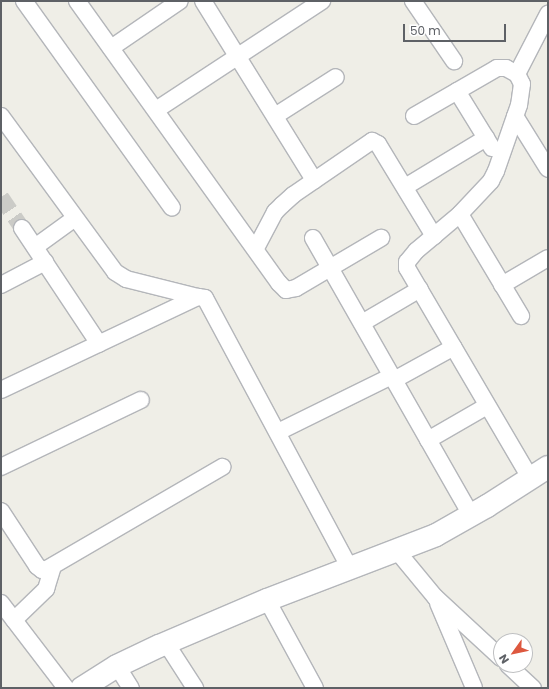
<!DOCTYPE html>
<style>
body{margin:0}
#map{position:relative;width:549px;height:689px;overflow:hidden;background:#efeee7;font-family:Poppins,sans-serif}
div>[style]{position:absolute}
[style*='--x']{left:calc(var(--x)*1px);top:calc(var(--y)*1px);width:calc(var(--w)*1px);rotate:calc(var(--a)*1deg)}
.street-tunnel>*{height:16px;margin-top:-8px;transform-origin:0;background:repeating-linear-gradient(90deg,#cbcbc7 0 16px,transparent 0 24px)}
.roads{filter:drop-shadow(1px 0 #b4b6ba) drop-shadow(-1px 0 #b4b6ba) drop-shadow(0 1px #b4b6ba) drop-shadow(0 -1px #b4b6ba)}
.street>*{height:16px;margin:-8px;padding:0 8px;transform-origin:8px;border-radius:8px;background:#fff}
.secondary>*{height:22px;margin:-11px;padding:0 11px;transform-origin:11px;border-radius:11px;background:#fff}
span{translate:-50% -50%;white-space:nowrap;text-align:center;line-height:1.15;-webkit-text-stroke:4px #fff;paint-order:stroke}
.frame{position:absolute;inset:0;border:2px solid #5e6166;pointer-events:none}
.north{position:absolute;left:493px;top:633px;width:40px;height:40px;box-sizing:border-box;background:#fff;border:1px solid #bfc0c2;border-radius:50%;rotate:237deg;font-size:11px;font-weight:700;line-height:16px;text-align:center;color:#5e6166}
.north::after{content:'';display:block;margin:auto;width:14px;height:18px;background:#dd583f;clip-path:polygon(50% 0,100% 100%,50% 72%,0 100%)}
.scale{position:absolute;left:403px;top:24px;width:103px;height:18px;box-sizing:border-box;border:2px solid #5e6166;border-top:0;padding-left:5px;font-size:12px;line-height:14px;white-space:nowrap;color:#5e6166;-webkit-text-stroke:3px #fff;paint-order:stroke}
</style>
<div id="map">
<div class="street-tunnel">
<i style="--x:1;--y:197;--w:37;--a:56"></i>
</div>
<div class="roads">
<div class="street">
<i style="--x:24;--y:1;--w:254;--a:54.4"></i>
<i style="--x:77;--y:1;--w:347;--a:54.4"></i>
<i style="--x:279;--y:283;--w:10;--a:45"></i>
<i style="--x:286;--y:290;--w:10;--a:-11"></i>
<i style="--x:296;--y:288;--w:99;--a:-30.5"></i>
<i style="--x:203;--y:1;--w:211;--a:58.2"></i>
<i style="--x:413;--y:1;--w:73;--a:55.7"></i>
<i style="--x:111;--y:48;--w:83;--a:-34.3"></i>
<i style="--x:517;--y:74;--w:68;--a:-62.7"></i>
<i style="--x:457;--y:91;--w:67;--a:58.4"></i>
<i style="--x:156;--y:110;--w:199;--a:-33.3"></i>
<i style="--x:1;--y:116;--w:193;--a:53.8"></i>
<i style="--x:115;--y:272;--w:13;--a:32"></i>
<i style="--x:126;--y:279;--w:74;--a:14"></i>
<i style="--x:275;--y:116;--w:72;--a:-32.6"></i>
<i style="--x:414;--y:116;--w:96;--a:-30"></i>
<i style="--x:497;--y:68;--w:9;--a:0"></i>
<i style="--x:506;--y:68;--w:13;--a:29"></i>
<i style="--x:517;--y:74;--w:11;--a:63"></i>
<i style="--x:522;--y:84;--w:21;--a:98"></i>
<i style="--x:519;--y:105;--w:70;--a:109.2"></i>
<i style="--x:496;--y:171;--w:11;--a:117"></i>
<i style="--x:491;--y:181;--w:45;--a:133.2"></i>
<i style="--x:460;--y:214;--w:57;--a:139.9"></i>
<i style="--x:416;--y:251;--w:14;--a:129"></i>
<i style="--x:407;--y:262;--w:6;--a:90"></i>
<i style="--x:407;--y:268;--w:243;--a:59.6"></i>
<i style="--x:515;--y:116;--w:62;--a:58.1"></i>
<i style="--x:405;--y:187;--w:95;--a:-31.2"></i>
<i style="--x:460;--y:214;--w:119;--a:59.1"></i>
<i style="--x:22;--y:228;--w:139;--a:56.4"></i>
<i style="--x:313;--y:238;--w:319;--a:60.3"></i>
<i style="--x:35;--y:247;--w:49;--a:-35.9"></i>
<i style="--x:256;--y:248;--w:41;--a:-62.2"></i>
<i style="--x:275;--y:212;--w:10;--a:-45"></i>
<i style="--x:282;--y:205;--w:15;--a:-42"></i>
<i style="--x:293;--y:195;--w:96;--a:-34.4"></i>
<i style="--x:372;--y:141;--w:7;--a:27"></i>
<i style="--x:378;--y:144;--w:108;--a:58.7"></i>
<i style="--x:1;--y:285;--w:50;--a:-27.6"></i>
<i style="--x:502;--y:285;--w:53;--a:-30.4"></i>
<i style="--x:362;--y:323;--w:67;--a:-30.4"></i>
<i style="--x:394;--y:380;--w:68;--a:-28.8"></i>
<i style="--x:1;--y:390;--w:218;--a:-25.3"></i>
<i style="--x:198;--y:297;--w:7;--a:8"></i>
<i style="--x:205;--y:298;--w:306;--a:61.8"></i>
<i style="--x:278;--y:432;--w:127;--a:-26.2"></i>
<i style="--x:428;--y:440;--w:68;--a:-30"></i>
<i style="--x:1;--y:467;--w:155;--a:-25.6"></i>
<i style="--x:1;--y:511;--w:66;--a:56.8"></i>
<i style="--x:37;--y:566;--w:6;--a:39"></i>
<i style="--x:42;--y:570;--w:5;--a:-11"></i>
<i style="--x:47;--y:569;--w:203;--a:-30.2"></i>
<i style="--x:397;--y:551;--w:60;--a:50.4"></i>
<i style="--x:435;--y:597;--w:90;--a:42.7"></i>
<i style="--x:267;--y:600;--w:100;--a:61.4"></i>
<i style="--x:1;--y:603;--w:107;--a:52.6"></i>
<i style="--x:438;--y:603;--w:92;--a:67"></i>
<i style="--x:14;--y:620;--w:45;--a:-44.1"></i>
<i style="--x:46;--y:589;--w:24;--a:-73"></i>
<i style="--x:166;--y:643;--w:54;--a:57.2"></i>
<i style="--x:508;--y:665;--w:34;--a:43"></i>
<i style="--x:117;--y:666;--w:26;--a:58"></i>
</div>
<div class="secondary">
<i style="--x:82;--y:688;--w:41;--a:-32.2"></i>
<i style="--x:117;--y:666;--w:47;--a:-25.5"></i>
<i style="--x:159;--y:646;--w:117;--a:-23.1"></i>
<i style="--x:267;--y:600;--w:181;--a:-21"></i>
<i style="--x:436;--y:535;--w:59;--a:-29.6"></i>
<i style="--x:487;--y:506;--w:72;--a:-32.6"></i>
</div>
</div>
<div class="frame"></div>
<div class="north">N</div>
<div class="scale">50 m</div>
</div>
